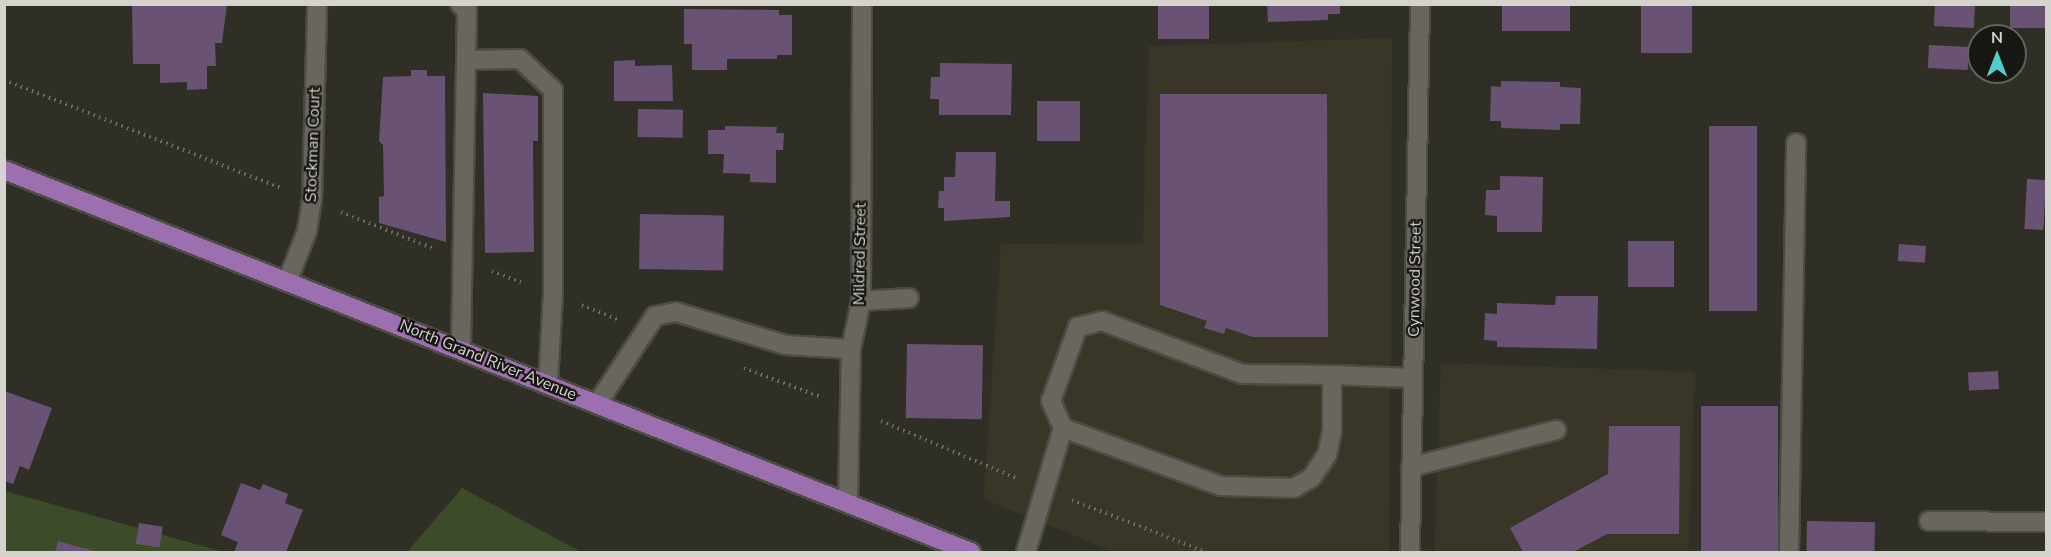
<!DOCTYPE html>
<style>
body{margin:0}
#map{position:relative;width:2051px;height:557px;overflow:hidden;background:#302f26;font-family:"Nunito Sans",sans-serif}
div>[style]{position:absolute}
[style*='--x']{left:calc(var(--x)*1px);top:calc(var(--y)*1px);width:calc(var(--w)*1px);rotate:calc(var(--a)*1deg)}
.built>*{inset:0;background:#393627;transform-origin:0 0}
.green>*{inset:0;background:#3c4c29}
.building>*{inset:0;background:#695274;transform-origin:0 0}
.path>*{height:4px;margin-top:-2px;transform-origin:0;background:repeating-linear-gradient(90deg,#6f6e66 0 1.5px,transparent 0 6px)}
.roads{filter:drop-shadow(2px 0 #4d4c44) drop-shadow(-2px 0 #4d4c44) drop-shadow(0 2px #4d4c44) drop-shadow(0 -2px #4d4c44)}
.minor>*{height:18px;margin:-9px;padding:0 9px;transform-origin:9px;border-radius:9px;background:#69675d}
.major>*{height:18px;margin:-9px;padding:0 9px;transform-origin:9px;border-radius:9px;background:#9b6fb0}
span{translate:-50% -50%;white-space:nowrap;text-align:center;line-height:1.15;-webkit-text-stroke:4.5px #181713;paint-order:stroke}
.street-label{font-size:16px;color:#d4d3cd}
.frame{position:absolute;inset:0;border:6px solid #d4d3cd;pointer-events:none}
.north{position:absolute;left:1967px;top:24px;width:60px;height:60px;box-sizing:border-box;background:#181713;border:2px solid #63625d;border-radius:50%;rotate:0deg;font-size:16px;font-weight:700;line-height:24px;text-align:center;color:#d4d3cd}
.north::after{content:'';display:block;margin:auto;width:21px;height:27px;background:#52cdce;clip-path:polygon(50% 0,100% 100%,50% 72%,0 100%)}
</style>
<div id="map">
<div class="built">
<i style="clip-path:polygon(1392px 38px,1389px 552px,1114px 552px,984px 499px,1001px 244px,1143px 243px,1149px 46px)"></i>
<i style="left:1441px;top:363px;width:254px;height:189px;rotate:2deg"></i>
</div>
<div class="green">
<i style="clip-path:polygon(462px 488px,572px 547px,581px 552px,407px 552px)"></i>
<i style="clip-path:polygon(5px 491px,224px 552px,5px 552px)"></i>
</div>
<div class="building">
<i style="clip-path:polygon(132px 4px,227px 4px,222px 43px,215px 43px,216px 66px,207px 66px,207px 89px,187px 90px,187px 82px,160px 83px,160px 64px,133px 64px)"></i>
<i style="left:1158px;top:4px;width:51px;height:35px"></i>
<i style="clip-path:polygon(1267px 4px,1340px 4px,1340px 14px,1328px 14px,1328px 20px,1268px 22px)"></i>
<i style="left:1502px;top:4px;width:68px;height:27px"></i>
<i style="left:1641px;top:4px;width:51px;height:49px"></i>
<i style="left:1935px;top:4px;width:40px;height:22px;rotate:3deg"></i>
<i style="left:2010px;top:4px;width:36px;height:24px"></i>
<i style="clip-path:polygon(684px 9px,779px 10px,779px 15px,792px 15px,792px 55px,777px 55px,777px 59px,727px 59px,727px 70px,692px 70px,692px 44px,684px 44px)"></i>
<i style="left:1929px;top:45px;width:40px;height:23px;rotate:3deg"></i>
<i style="clip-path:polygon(635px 60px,635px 66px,672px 65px,673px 101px,614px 101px,614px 61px)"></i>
<i style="clip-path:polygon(940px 63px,1012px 64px,1011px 115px,939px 115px,939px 99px,930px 99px,931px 77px,940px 77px)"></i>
<i style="clip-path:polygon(411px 70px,427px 70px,427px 76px,445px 76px,446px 242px,379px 223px,379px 197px,384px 196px,383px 145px,379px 141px,383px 77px,411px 76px)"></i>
<i style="clip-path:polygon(1501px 81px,1560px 82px,1560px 87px,1581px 88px,1580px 124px,1560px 124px,1560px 130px,1501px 128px,1501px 121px,1490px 121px,1491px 86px,1501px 87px)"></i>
<i style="clip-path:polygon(483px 93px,538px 96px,538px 141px,533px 141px,534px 252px,485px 253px)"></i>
<i style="clip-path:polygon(1160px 94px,1327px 94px,1328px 337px,1253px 337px,1226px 328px,1224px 334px,1204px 328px,1207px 321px,1160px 305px)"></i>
<i style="left:1037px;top:101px;width:43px;height:40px"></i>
<i style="left:638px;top:109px;width:45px;height:28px;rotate:1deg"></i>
<i style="clip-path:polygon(725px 126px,777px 127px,776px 133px,784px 133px,783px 150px,776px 150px,776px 183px,750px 182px,750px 174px,723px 173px,724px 154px,708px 154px,708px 130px,725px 130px)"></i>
<i style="left:1709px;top:126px;width:48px;height:185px"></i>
<i style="clip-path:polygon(956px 152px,996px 152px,995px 201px,1010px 201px,1010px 217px,944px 221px,944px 208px,938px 208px,939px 191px,944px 191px,944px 177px,955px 177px)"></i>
<i style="clip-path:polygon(1500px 176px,1543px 177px,1542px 232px,1497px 232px,1497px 216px,1485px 215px,1486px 190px,1500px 190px)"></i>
<i style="left:2027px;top:179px;width:19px;height:50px;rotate:3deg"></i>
<i style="left:640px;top:214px;width:84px;height:55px;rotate:1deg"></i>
<i style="left:1628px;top:241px;width:46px;height:46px"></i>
<i style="left:1899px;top:244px;width:27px;height:17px;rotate:4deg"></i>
<i style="clip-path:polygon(1556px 296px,1598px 296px,1597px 349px,1497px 347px,1497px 341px,1484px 340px,1485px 313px,1497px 314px,1497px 303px,1555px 305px)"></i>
<i style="left:907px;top:344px;width:76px;height:74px;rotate:1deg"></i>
<i style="left:1998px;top:371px;width:18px;height:30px;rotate:87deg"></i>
<i style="clip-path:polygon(4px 391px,52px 408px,29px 470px,20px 466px,13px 484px,4px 481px)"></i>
<i style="left:1701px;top:406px;width:77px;height:146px"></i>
<i style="clip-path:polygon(1609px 426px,1680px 426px,1679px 534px,1607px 534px,1573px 552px,1523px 552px,1510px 528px,1608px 474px)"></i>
<i style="clip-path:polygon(241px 483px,260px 490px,263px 484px,288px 494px,285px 503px,303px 510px,286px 552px,234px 552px,238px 542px,221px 535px)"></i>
<i style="left:1807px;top:521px;width:68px;height:31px;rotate:1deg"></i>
<i style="left:139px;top:523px;width:24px;height:21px;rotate:9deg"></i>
<i style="clip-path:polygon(58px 541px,97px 552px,55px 552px)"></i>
</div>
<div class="path">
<i style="--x:4;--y:80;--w:297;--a:21.3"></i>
<i style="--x:341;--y:212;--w:98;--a:21.6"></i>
<i style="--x:492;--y:271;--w:31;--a:21"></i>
<i style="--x:582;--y:305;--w:38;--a:22"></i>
<i style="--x:744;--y:368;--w:82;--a:20.6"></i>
<i style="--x:881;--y:421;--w:149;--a:22.9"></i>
<i style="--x:1072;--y:500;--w:144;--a:21.2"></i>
</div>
<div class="roads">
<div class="minor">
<i style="--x:460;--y:4;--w:10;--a:45"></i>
<i style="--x:467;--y:11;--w:49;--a:91.2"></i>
<i style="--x:466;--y:60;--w:54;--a:-1.1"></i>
<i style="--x:520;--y:59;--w:45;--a:43.2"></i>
<i style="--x:553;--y:90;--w:204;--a:90"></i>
<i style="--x:553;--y:294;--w:90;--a:93.2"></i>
<i style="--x:288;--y:280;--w:53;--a:-68.8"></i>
<i style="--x:307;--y:231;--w:30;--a:-81"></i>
<i style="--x:312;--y:201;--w:197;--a:-88.5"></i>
<i style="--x:861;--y:301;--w:48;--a:-3.6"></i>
<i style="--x:461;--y:348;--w:288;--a:-89"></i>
<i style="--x:597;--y:404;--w:105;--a:-56.6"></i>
<i style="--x:655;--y:316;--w:21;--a:-11"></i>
<i style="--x:676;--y:312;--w:114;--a:16.8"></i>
<i style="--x:785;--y:345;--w:66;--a:3.5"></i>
<i style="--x:1063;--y:428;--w:30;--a:-114"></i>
<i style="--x:1051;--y:401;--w:79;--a:-70"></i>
<i style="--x:1078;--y:327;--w:25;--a:-14"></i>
<i style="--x:1102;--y:321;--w:150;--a:20.7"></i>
<i style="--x:1242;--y:374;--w:90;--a:0.6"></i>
<i style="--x:1411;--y:467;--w:150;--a:-14.3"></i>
<i style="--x:848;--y:503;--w:154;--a:-88.9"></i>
<i style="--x:851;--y:349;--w:49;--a:-78.2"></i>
<i style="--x:861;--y:301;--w:297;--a:-89.8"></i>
<i style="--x:1929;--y:521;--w:117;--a:0.5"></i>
<i style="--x:1026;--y:552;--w:129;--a:-73.4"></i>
<i style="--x:1063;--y:428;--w:168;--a:20.2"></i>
<i style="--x:1221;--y:486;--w:73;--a:1.6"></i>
<i style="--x:1294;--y:488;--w:21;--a:-31"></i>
<i style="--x:1312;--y:477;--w:27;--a:-56"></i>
<i style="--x:1327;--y:455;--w:24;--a:-78"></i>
<i style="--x:1332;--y:432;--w:57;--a:-90"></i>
<i style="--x:1332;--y:375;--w:81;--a:2.1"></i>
<i style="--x:1410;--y:552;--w:548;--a:-88.95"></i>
<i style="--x:1789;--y:552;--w:409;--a:-89"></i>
</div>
<div class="major">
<i style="--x:4;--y:170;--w:1040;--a:21.56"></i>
</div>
</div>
<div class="street-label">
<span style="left:313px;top:145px;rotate:-88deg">Stockman Court</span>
<span style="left:860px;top:254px;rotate:-89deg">Mildred Street</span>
<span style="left:1415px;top:279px;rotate:-89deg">Cynwood Street</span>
<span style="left:488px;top:360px;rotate:22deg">North Grand River Avenue</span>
</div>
<div class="frame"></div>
<div class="north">N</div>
</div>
